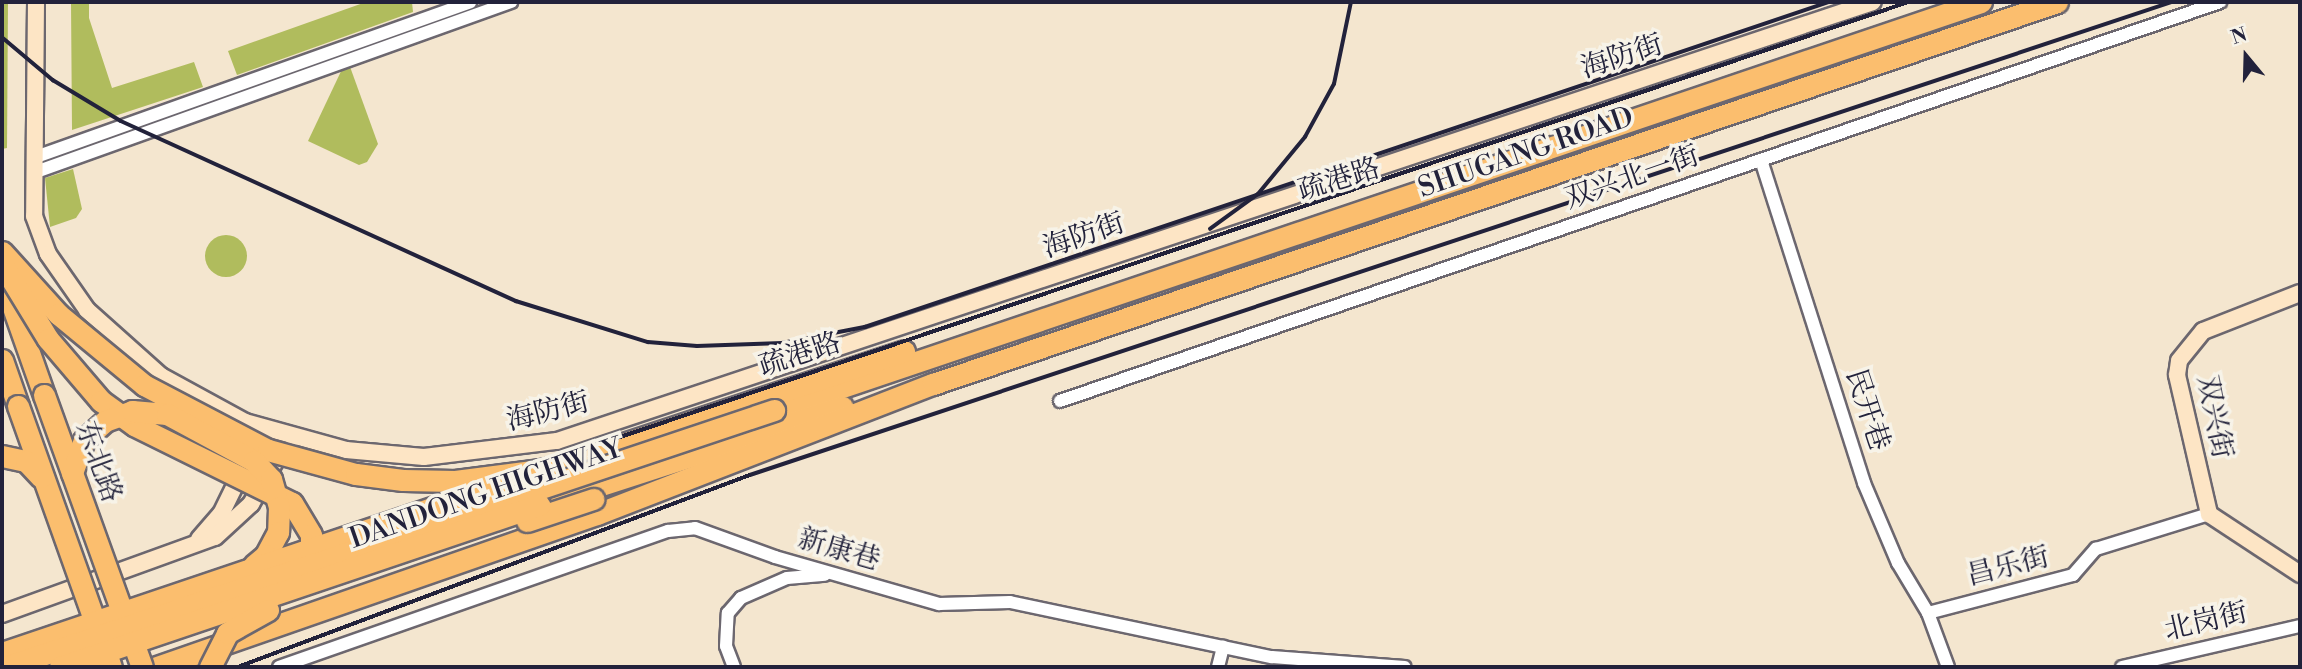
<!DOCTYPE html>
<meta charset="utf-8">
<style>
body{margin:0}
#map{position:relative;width:2302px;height:669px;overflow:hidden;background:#f4e6cf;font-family:"Libre Bodoni","Noto Serif SC",serif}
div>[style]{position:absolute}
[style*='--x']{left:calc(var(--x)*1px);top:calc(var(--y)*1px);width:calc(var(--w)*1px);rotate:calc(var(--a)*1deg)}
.green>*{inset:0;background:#b0bc5d}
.round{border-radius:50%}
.roads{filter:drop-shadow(2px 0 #6c676f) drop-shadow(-2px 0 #6c676f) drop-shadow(0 2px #6c676f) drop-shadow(0 -2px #6c676f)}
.street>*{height:12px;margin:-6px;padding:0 6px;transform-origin:6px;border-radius:6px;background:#fff}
.secondary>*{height:16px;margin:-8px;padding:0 8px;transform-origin:8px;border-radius:8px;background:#fde5c5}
.highway>*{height:21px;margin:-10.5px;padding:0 10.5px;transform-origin:10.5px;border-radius:10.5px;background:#fbbe6e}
.rail>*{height:3.5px;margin:-1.75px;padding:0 1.75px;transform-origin:1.75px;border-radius:1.75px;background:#22223b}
.bridges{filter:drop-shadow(2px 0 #6c676f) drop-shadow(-2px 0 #6c676f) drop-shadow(0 2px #6c676f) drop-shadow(0 -2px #6c676f)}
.highway-bridge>*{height:21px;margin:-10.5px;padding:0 10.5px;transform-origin:10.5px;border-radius:10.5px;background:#fbbe6e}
span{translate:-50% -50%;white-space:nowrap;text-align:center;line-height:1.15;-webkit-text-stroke:7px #f7f3e8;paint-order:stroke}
.street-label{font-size:28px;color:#22223b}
.frame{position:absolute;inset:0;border:4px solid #22223b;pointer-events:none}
.north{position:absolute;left:2211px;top:21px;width:70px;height:70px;-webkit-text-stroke:5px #f7f3e8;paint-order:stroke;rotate:341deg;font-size:19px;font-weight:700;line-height:28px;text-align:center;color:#22223b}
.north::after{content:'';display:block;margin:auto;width:24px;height:32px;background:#22223b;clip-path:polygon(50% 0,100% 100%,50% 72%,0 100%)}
</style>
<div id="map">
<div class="green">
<i style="clip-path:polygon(2px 2px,8px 2px,7px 148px,2px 149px)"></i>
<i style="clip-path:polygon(71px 2px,89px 2px,89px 18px,112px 88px,194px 62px,203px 87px,72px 130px)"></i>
<i style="clip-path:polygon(366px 2px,412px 2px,413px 12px,237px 75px,228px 51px)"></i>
<i style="clip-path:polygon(349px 64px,378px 144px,367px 162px,359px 165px,308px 141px,344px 65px)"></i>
<i style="clip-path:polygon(73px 169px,82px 209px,76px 218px,50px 227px,45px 178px)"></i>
<i class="round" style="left:205px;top:235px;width:42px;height:42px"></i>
</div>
<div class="roads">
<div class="street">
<i style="--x:33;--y:158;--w:464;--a:-19.6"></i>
<i style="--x:1761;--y:160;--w:339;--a:72.3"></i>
<i style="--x:1864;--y:483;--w:87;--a:67"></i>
<i style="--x:1898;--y:563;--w:58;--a:59"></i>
<i style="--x:1928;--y:613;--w:58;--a:69.7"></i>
<i style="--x:33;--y:173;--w:508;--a:-19.68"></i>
<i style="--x:1060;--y:401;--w:1227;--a:-18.98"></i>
<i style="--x:1928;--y:613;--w:150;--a:-14.7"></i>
<i style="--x:2073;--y:575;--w:35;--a:-49"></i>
<i style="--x:2096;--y:549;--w:118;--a:-17.2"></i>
<i style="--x:279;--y:667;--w:412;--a:-19.3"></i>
<i style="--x:668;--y:531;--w:27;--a:-6"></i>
<i style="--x:695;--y:528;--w:85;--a:19.9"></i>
<i style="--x:775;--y:557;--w:171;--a:16"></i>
<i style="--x:939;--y:604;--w:71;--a:-1.6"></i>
<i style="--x:1010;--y:602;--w:268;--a:11.9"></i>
<i style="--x:1272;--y:657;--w:133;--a:4.3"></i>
<i style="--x:734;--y:667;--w:22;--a:-111"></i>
<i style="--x:726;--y:646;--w:33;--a:-87"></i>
<i style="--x:728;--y:613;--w:20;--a:-49"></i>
<i style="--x:741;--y:598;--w:50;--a:-23.5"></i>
<i style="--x:787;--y:578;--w:38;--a:-5"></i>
<i style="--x:1218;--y:667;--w:21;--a:-76"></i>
<i style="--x:2122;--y:667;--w:183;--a:-13"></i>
</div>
<div class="secondary">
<i style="--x:36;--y:2;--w:214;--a:90.5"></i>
<i style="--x:34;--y:216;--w:40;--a:69.8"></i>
<i style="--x:48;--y:254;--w:68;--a:55.1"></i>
<i style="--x:87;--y:310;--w:99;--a:41.7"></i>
<i style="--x:161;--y:376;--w:96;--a:28.7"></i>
<i style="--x:245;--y:422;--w:105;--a:15.5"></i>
<i style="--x:346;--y:450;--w:78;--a:5.1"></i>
<i style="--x:424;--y:457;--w:134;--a:-6.9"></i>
<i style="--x:557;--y:441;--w:1387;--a:-18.45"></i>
<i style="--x:2300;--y:293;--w:104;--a:158.6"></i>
<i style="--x:2203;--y:331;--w:38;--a:129"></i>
<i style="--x:2179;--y:361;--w:14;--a:98"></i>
<i style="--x:2177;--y:375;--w:143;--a:77"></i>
<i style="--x:2209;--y:514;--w:109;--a:33.4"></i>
<i style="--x:199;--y:539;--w:33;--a:-49"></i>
<i style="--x:221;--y:514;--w:52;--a:-63.9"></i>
<i style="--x:2;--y:614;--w:226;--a:-19.9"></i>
<i style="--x:215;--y:537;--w:49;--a:-42.5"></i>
<i style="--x:251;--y:504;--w:53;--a:-60.5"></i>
<i style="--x:277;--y:458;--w:16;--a:-35"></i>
</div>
<div class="highway">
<i style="--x:2;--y:276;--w:126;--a:70.6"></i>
<i style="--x:2;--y:360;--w:49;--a:70.8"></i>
<i style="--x:774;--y:410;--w:1274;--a:-18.68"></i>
<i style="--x:548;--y:469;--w:375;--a:-18.3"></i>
<i style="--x:539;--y:505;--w:319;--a:-17.9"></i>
<i style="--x:157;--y:667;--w:466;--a:-19.2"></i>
<i style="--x:597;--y:514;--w:360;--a:-21.2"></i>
<i style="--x:933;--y:384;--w:1187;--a:-18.77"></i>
</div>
</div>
<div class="rail">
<i style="--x:2;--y:37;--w:67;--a:40.1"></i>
<i style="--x:53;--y:80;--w:79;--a:31.1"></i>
<i style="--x:121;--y:121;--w:434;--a:24.5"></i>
<i style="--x:516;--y:301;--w:138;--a:17.3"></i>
<i style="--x:648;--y:342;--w:49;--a:4.7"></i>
<i style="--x:697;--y:346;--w:85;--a:-2"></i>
<i style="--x:782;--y:343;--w:85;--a:-10.9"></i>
<i style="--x:865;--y:327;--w:1017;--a:-18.63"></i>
<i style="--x:1210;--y:229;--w:59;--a:-36.1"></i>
<i style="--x:1258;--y:194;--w:74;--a:-50.5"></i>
<i style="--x:1305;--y:137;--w:60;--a:-61.3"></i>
<i style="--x:1334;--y:84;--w:84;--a:-78.3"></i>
<i style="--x:27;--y:263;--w:68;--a:51.6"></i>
<i style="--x:69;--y:316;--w:72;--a:45"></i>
<i style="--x:120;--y:367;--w:72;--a:36.6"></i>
<i style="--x:178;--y:410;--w:62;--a:29.1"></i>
<i style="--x:232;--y:440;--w:37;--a:20"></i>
<i style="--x:267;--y:453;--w:105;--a:10.5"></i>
<i style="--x:370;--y:472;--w:79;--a:1.5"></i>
<i style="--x:449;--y:474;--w:54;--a:-5.3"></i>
<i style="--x:503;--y:469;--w:84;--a:-13.7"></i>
<i style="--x:585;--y:449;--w:1397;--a:-18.66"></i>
<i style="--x:238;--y:667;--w:547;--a:-20.56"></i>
<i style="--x:750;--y:475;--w:1499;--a:-18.4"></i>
</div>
<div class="bridges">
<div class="highway-bridge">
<i style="--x:2;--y:252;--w:84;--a:47.9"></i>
<i style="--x:58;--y:314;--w:112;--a:39.5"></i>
<i style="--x:144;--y:385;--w:140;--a:27.7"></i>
<i style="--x:268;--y:450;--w:91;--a:15.3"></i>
<i style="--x:356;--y:474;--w:47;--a:7.3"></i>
<i style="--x:403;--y:480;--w:52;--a:1.1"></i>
<i style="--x:455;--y:481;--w:94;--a:-7.4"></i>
<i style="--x:4;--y:267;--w:84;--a:58.6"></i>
<i style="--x:48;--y:339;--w:82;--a:49.5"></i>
<i style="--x:101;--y:401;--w:41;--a:36"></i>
<i style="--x:134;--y:425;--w:176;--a:26.3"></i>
<i style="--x:292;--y:503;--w:37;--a:59"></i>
<i style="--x:311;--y:535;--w:25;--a:90"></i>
<i style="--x:44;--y:395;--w:289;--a:70.2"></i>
<i style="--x:18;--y:406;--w:277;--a:70.4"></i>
<i style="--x:2;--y:456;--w:25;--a:12"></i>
<i style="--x:26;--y:461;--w:22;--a:47"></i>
<i style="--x:72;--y:473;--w:35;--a:-70"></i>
<i style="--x:84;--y:440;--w:28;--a:-42"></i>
<i style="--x:105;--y:421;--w:29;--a:-20"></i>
<i style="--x:132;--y:411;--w:35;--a:5"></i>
<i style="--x:167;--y:414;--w:99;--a:28.4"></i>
<i style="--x:254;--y:461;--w:25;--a:47"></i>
<i style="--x:271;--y:479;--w:29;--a:74"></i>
<i style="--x:279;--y:507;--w:25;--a:92"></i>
<i style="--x:278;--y:532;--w:26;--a:118"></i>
<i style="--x:266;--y:555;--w:16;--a:140"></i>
<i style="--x:527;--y:521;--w:70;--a:-18.4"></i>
<i style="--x:2;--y:653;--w:522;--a:-18.64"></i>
<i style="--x:6;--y:667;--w:810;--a:-18.5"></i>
<i style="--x:60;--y:667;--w:506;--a:-18.69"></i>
<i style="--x:210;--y:667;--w:38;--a:-63"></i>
<i style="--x:227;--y:633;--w:47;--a:-29.3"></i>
</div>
</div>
<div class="street-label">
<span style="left:1622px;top:57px;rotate:-18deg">海防街</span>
<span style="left:1526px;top:153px;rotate:-19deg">SHUGANG ROAD</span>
<span style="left:1632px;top:178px;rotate:-19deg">双兴北一街</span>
<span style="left:1339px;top:180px;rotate:-17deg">疏港路</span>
<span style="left:1084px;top:236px;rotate:-19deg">海防街</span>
<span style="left:800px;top:355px;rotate:-18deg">疏港路</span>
<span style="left:1867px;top:410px;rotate:72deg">民开巷</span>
<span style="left:548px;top:412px;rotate:-14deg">海防街</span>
<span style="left:2214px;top:417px;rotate:79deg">双兴街</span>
<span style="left:98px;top:462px;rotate:70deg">东北路</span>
<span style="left:486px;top:494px;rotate:-19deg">DANDONG HIGHWAY</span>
<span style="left:839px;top:550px;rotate:16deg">新康巷</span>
<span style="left:2008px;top:567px;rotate:-14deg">昌乐街</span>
<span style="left:2206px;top:622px;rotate:-13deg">北岗街</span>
</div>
<div class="frame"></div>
<div class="north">N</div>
</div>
